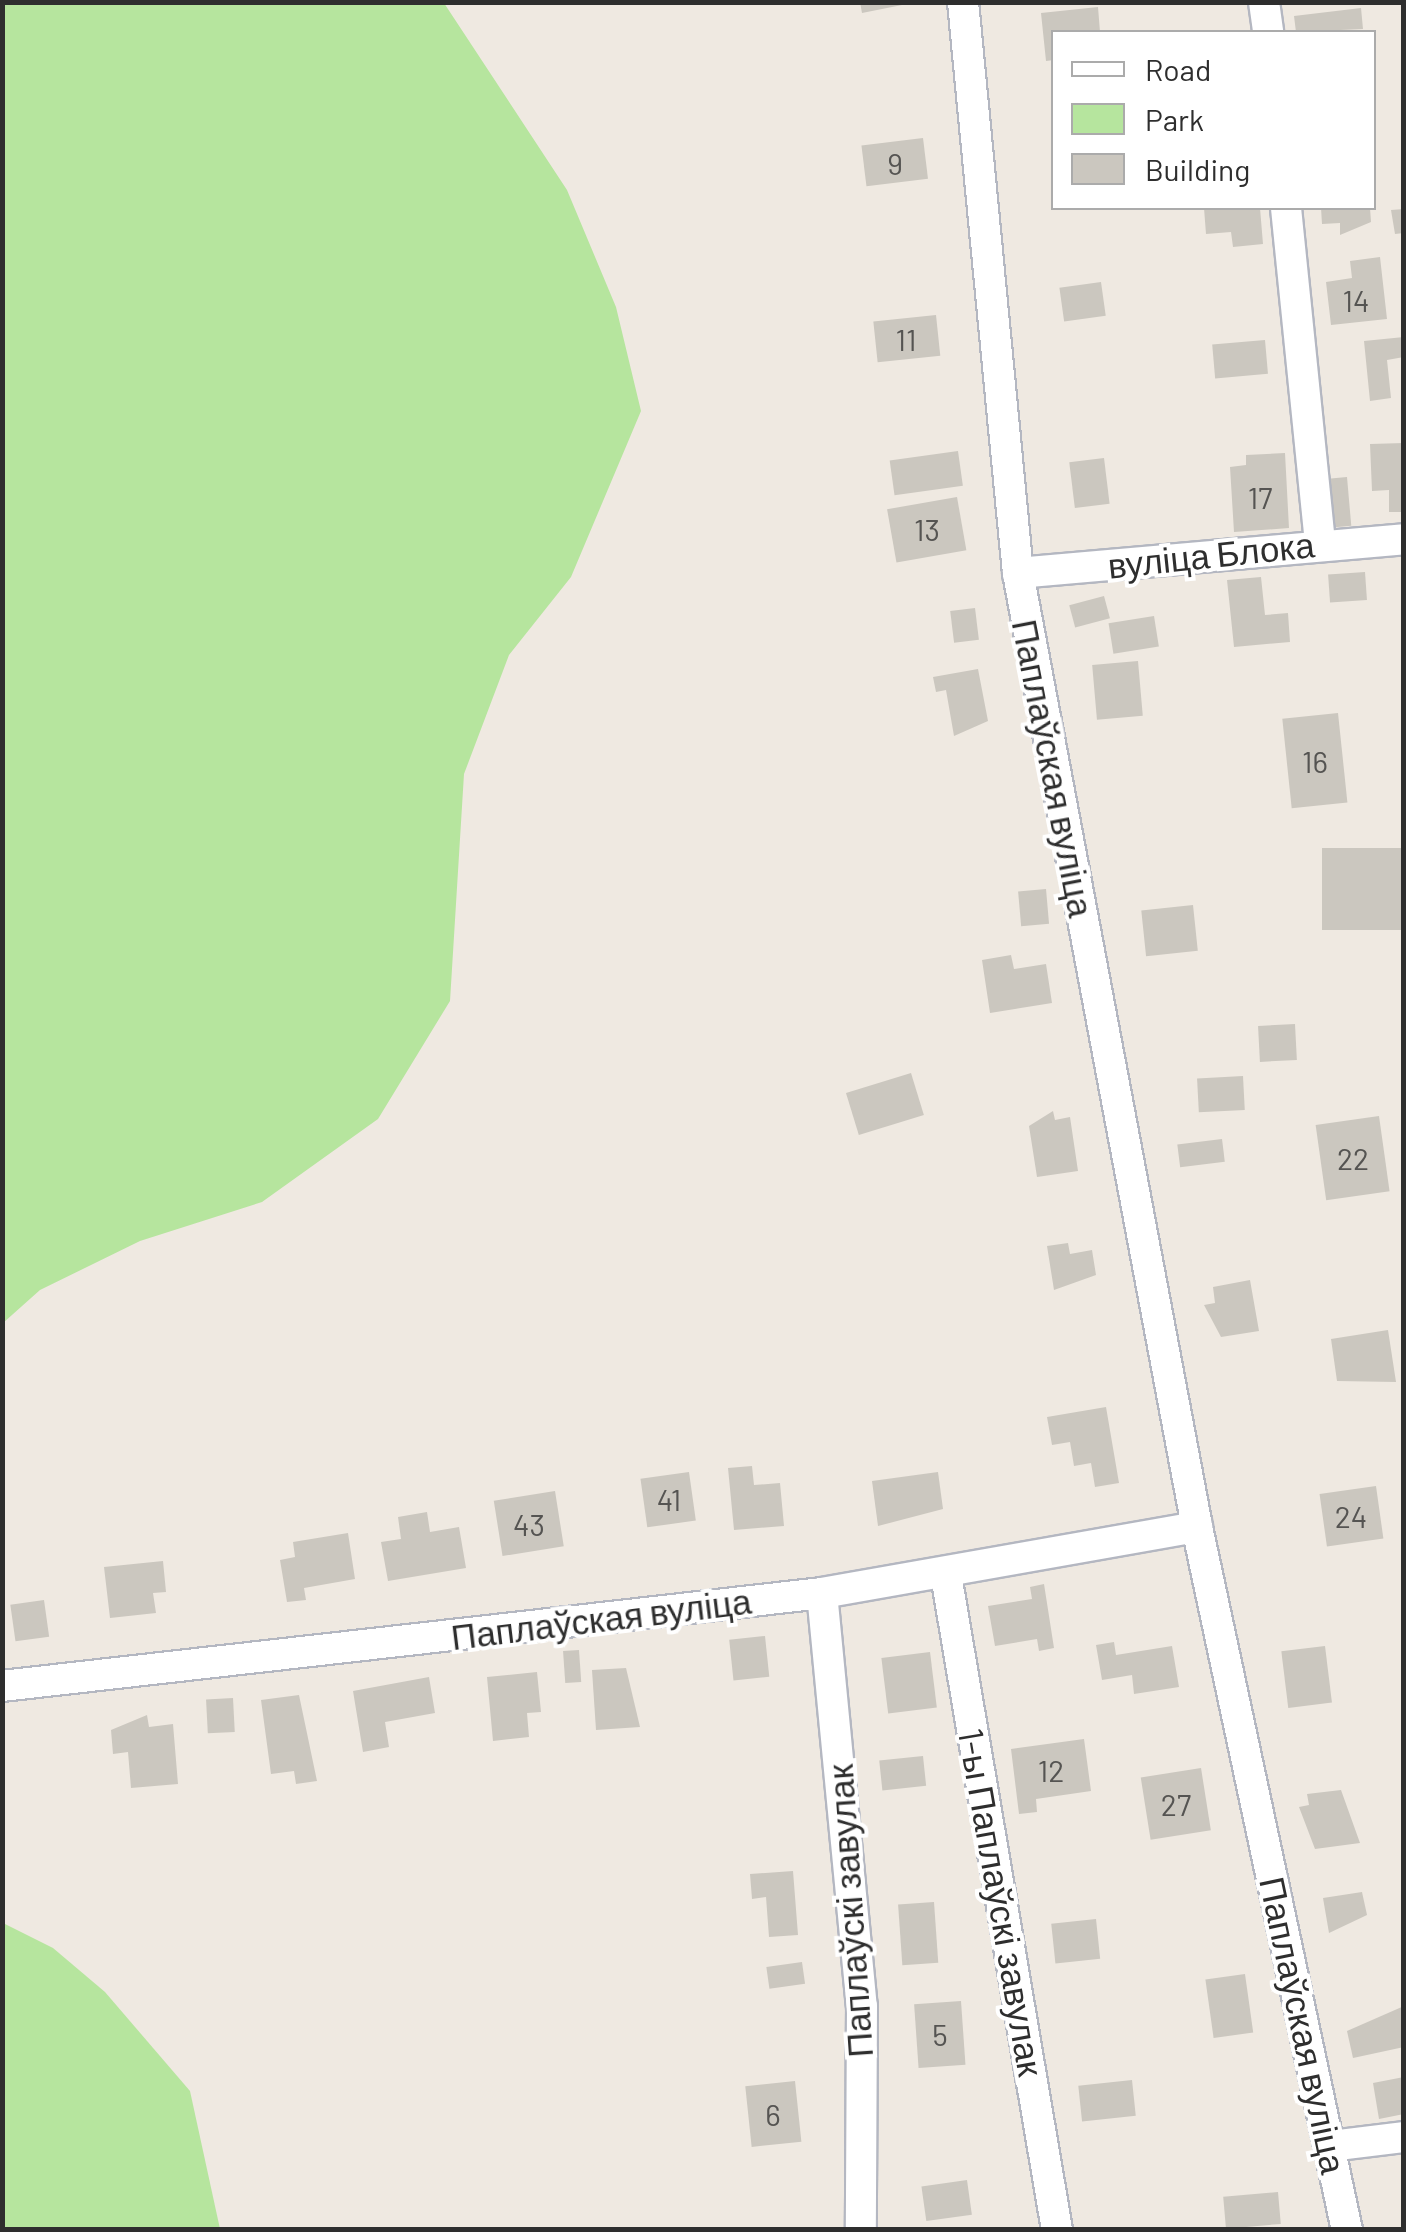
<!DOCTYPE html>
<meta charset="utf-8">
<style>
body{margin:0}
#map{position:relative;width:1406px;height:2232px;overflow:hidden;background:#efe9e1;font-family:Barlow,sans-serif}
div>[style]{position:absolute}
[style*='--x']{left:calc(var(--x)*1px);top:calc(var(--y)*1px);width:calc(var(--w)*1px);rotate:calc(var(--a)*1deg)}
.green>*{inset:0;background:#b6e59e}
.building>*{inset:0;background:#cbc7bf;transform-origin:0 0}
.roads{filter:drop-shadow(2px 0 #b4b7c1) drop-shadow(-2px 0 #b4b7c1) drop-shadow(0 2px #b4b7c1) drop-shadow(0 -2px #b4b7c1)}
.minor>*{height:30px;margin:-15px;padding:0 15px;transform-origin:15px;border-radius:15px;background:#fff}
span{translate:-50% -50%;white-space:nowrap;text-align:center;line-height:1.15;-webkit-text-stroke:8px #fff;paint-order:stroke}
.number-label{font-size:30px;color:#555452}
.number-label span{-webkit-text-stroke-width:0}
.street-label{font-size:35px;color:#2e2e2e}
.frame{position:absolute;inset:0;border:5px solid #2e2e2e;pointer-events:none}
.legend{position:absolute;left:1051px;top:30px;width:325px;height:180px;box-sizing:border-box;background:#fff;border:2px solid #ababab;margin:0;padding:12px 18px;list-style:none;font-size:30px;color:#2e2e2e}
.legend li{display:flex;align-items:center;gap:20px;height:50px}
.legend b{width:50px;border:2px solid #ababab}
</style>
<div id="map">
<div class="green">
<i style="clip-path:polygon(3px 2px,444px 3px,567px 190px,616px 307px,641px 411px,571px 577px,509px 655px,464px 774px,450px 1001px,378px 1119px,262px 1202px,140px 1241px,40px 1290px,3px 1323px)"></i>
<i style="clip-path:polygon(3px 1923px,53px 1948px,105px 1992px,190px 2091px,220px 2229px,3px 2229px)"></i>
</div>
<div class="building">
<i style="clip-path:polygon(860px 2px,906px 2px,907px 4px,862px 13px)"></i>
<i style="clip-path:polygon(1098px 7px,1100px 32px,1054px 32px,1054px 60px,1046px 61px,1041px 13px)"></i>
<i style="clip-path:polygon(1361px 8px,1363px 29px,1296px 32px,1294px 16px)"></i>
<i style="left:923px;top:138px;width:41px;height:62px;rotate:83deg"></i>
<i style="clip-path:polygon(1204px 208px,1260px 208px,1263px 244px,1233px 247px,1231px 232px,1206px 234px)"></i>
<i style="clip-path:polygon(1321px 208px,1370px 208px,1371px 222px,1340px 235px,1340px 223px,1322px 224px)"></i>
<i style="clip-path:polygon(1404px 209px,1404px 233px,1395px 234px,1391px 210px)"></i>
<i style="clip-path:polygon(1380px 257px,1387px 319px,1331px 325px,1326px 282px,1352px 278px,1350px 261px)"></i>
<i style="left:1101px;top:282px;width:34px;height:42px;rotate:82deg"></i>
<i style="left:936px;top:315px;width:41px;height:63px;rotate:84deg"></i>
<i style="clip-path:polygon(1404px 337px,1404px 357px,1387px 360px,1391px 398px,1370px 401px,1364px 341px)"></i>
<i style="left:1265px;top:340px;width:34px;height:53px;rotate:85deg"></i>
<i style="clip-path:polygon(1404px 443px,1404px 512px,1389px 512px,1389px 490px,1372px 491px,1370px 444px)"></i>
<i style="left:958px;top:451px;width:35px;height:69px;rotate:82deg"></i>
<i style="clip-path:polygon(1285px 453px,1289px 528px,1234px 532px,1230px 467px,1246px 465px,1246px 455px)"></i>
<i style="left:1104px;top:458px;width:46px;height:35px;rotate:83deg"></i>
<i style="left:1347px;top:477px;width:49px;height:19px;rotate:85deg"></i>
<i style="left:957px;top:497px;width:54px;height:71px;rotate:80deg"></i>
<i style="left:1365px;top:572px;width:28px;height:37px;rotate:86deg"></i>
<i style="clip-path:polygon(1261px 577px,1265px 615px,1288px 613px,1290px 642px,1234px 647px,1227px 580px)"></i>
<i style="left:1104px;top:596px;width:23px;height:36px;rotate:75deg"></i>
<i style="left:975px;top:608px;width:32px;height:25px;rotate:83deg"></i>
<i style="left:1154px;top:616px;width:31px;height:46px;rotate:81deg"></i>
<i style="left:1138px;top:661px;width:55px;height:46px;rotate:85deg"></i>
<i style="clip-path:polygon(978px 669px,988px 721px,954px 736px,946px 690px,936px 692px,933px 677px)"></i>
<i style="left:1338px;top:713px;width:90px;height:56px;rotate:84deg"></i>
<i style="left:1404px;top:848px;width:82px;height:82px;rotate:90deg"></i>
<i style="left:1046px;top:889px;width:35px;height:28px;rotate:85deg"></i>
<i style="left:1193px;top:905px;width:46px;height:52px;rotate:84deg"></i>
<i style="clip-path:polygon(1011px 955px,1014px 969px,1046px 964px,1052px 1003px,990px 1013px,982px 960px)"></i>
<i style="left:1295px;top:1024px;width:36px;height:37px;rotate:87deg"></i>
<i style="left:911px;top:1073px;width:44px;height:68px;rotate:73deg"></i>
<i style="left:1243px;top:1076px;width:34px;height:46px;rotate:87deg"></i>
<i style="clip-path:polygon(1053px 1111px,1055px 1120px,1070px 1117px,1078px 1171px,1037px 1177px,1029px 1126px)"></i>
<i style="left:1379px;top:1116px;width:76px;height:64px;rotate:82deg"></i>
<i style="left:1222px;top:1139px;width:23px;height:45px;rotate:83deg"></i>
<i style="clip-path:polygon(1068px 1243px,1070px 1254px,1092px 1250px,1096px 1275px,1054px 1290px,1047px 1246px)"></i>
<i style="clip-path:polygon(1250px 1280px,1259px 1331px,1221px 1337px,1204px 1305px,1215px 1303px,1213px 1287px)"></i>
<i style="clip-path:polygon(1388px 1330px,1396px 1382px,1337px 1381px,1331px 1339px)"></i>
<i style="clip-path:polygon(1106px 1407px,1119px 1483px,1095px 1487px,1091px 1463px,1074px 1466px,1070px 1442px,1052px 1445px,1047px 1417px)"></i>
<i style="clip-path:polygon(752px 1466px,754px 1485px,780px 1483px,784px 1526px,734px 1530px,728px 1468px)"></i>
<i style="left:689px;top:1472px;width:49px;height:49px;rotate:82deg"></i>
<i style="clip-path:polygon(938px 1472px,943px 1509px,878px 1526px,872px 1481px)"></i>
<i style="left:1376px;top:1486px;width:53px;height:57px;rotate:82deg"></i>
<i style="left:555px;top:1491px;width:56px;height:62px;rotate:81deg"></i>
<i style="clip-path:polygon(427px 1512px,430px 1532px,459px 1527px,466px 1568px,388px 1581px,381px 1542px,401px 1539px,398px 1517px)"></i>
<i style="clip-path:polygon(348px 1533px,355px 1579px,304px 1588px,306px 1600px,287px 1602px,280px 1560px,295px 1557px,293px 1542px)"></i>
<i style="clip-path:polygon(163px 1561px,166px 1592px,153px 1593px,156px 1613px,110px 1618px,104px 1567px)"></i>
<i style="clip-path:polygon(1044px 1584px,1054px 1648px,1039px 1651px,1037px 1639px,995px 1646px,988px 1606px,1032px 1599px,1030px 1587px)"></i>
<i style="left:44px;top:1600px;width:37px;height:34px;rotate:82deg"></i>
<i style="left:765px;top:1636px;width:41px;height:36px;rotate:84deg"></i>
<i style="clip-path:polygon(1114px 1642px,1116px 1655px,1172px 1646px,1179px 1687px,1134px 1694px,1132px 1675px,1102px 1680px,1096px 1645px)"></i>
<i style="left:1325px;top:1646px;width:57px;height:44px;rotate:83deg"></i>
<i style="left:579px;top:1650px;width:32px;height:16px;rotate:86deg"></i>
<i style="left:930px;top:1652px;width:56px;height:49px;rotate:83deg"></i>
<i style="clip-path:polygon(626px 1668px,640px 1727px,596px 1730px,592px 1670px)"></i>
<i style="clip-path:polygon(537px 1672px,541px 1712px,527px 1713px,529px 1737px,493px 1741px,487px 1677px)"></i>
<i style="clip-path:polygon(429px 1677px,435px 1713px,385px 1722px,389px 1747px,363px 1752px,353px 1691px)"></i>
<i style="clip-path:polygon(299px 1695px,317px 1781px,296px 1784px,294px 1771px,271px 1774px,261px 1700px)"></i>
<i style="left:233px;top:1698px;width:34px;height:27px;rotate:87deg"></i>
<i style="clip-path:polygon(147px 1715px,149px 1727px,173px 1724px,178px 1784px,131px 1788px,128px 1752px,113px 1754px,111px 1730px)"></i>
<i style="clip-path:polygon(1084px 1739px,1091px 1791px,1036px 1799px,1037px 1812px,1019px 1814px,1011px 1749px)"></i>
<i style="left:923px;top:1756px;width:30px;height:44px;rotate:84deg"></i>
<i style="left:1201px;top:1768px;width:63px;height:61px;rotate:81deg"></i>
<i style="clip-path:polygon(1341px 1790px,1360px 1843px,1315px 1849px,1299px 1807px,1309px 1805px,1307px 1794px)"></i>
<i style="clip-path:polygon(793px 1871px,798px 1935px,769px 1937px,766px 1897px,752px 1899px,750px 1874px)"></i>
<i style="clip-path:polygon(1362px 1892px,1367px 1915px,1329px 1933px,1323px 1898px)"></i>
<i style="left:934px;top:1902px;width:61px;height:36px;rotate:86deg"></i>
<i style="left:1096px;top:1919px;width:40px;height:45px;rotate:84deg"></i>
<i style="left:802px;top:1962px;width:22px;height:36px;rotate:82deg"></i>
<i style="left:1245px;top:1974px;width:59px;height:40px;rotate:82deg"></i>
<i style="left:961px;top:2001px;width:64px;height:47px;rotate:86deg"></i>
<i style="clip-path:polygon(1404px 2006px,1404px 2047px,1353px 2058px,1347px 2031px)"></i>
<i style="clip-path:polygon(1404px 2077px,1404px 2114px,1379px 2119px,1373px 2083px)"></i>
<i style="left:1132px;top:2080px;width:36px;height:54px;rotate:84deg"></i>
<i style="left:795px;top:2081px;width:61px;height:50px;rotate:84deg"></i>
<i style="left:967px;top:2180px;width:35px;height:46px;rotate:82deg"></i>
<i style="left:1278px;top:2192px;width:32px;height:55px;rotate:85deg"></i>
</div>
<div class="roads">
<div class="minor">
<i style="--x:963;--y:2;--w:574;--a:84.5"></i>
<i style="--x:1018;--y:573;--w:971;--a:79.37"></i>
<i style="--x:1197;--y:1527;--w:719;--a:77.96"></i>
<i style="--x:1264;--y:2;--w:30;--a:82"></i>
<i style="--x:1286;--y:208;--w:337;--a:84.2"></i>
<i style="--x:1018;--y:573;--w:387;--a:-5"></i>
<i style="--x:946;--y:1575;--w:664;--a:80.38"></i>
<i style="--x:822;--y:1593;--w:415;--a:84.5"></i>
<i style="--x:862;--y:2006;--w:224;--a:90.3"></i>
<i style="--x:2;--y:1686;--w:825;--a:-6.47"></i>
<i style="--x:822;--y:1593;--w:381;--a:-10"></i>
<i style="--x:1330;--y:2146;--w:75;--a:-6.9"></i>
</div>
</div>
<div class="number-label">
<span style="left:895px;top:163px">9</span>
<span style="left:1356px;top:300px">14</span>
<span style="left:906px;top:339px">11</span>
<span style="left:1260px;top:497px">17</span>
<span style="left:927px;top:529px">13</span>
<span style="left:1315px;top:761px">16</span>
<span style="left:1353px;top:1158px">22</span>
<span style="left:669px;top:1499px">41</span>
<span style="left:1351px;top:1516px">24</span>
<span style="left:529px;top:1524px">43</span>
<span style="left:1051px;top:1770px">12</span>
<span style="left:1176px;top:1804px">27</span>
<span style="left:940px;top:2034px">5</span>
<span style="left:773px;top:2114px">6</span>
</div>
<div class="street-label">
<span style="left:1211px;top:554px;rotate:-6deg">вуліца Блока</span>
<span style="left:1054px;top:768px;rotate:79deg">Паплаўская вуліца</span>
<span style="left:601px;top:1618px;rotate:-7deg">Паплаўская вуліца</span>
<span style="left:1002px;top:1902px;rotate:80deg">1-ы Паплаўскі завулак</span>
<span style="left:849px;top:1911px;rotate:-94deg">Паплаўскі завулак</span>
<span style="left:1304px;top:2025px;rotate:78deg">Паплаўская вуліца</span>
</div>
<div class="frame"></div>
<ul class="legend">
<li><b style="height:12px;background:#fff"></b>Road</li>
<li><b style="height:28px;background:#b6e59e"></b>Park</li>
<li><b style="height:28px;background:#cbc7bf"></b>Building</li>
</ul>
</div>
